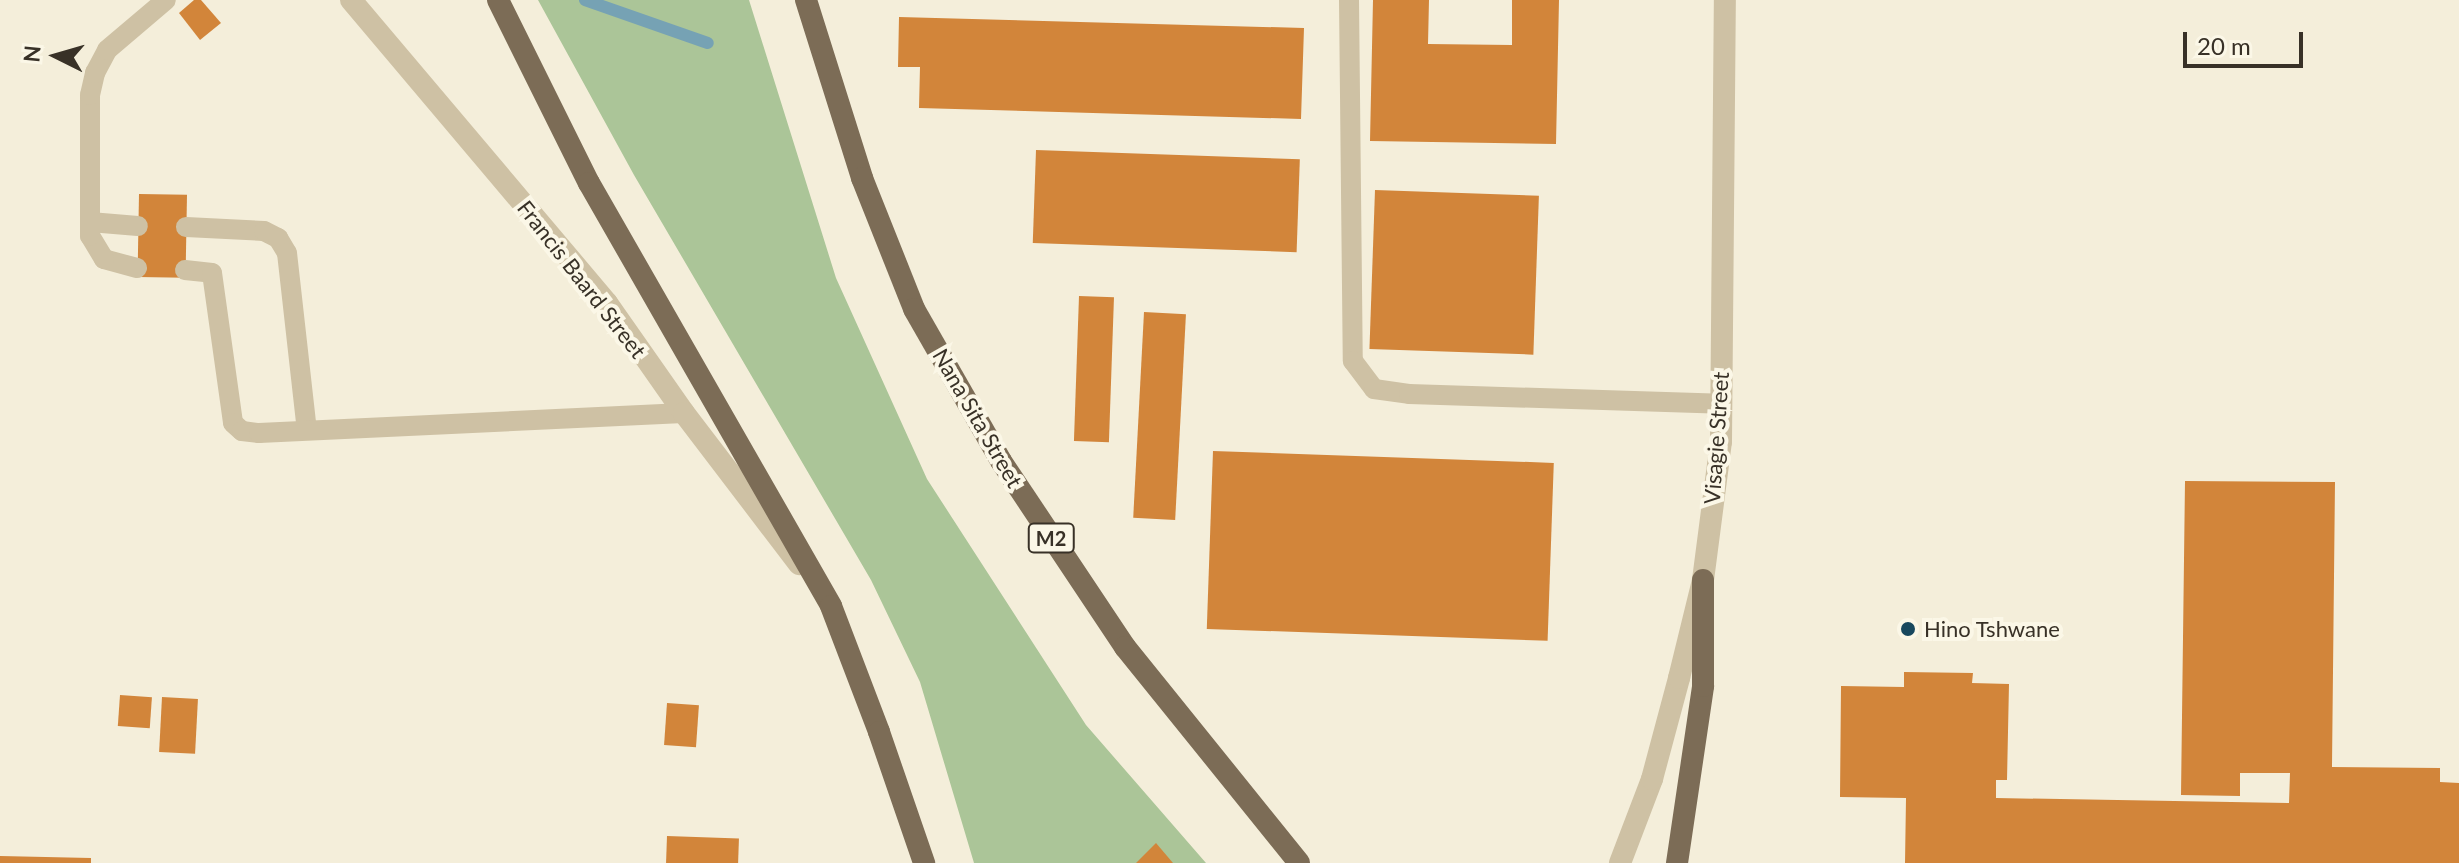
<!DOCTYPE html>
<style>
body{margin:0}
#map{position:relative;width:2459px;height:863px;overflow:hidden;background:#f4eeda;font-family:Lato,sans-serif}
div>[style]{position:absolute}
[style*='--x']{left:calc(var(--x)*1px);top:calc(var(--y)*1px);width:calc(var(--w)*1px);rotate:calc(var(--a)*1deg)}
.green>*{inset:0;background:#abc598}
.stream>*{height:12px;margin:-6px;padding:0 6px;transform-origin:6px;border-radius:6px;background:#76a2b4}
.building>*{inset:0;background:#d2853a;transform-origin:0 0}
.service>*{height:20px;margin:-10px;padding:0 10px;transform-origin:10px;border-radius:10px;background:#cec1a4}
.tertiary>*{height:22px;margin:-11px;padding:0 11px;transform-origin:11px;border-radius:11px;background:#cec1a4}
.primary>*{height:22px;margin:-11px;padding:0 11px;transform-origin:11px;border-radius:11px;background:#7c6c56}
.dots>*{width:22px;height:22px;translate:-50% -50%;box-sizing:border-box;border:4px solid #fbf7e7;border-radius:50%}
span{translate:-50% -50%;white-space:nowrap;text-align:center;line-height:1.15;-webkit-text-stroke:8px #fbf7e7;paint-order:stroke}
.shield-label span{padding:2px 6px;background:#fbf7e7;border:2px solid;border-radius:6px;-webkit-text-stroke-width:0}
.shield-label{font-size:20px;color:#383127;font-weight:700}
.street-label{font-size:22px;color:#383127}
.poi-label{font-size:22px;color:#383127}
.left{translate:0 -50%;text-align:left}
.north{position:absolute;left:16px;top:16px;width:80px;height:80px;-webkit-text-stroke:6px #fbf7e7;paint-order:stroke;rotate:275deg;font-size:22px;font-weight:700;line-height:32px;text-align:center;color:#383127}
.north::after{content:'';display:block;margin:auto;width:28px;height:36px;background:#383127;clip-path:polygon(50% 0,100% 100%,50% 72%,0 100%)}
.scale{position:absolute;left:2183px;top:32px;width:120px;height:36px;box-sizing:border-box;border:4px solid #383127;border-top:0;padding-left:10px;font-size:24px;line-height:28px;white-space:nowrap;color:#383127;-webkit-text-stroke:6px #fbf7e7;paint-order:stroke}
</style>
<div id="map">
<div class="green">
<i style="clip-path:polygon(538px 0,749px 0,836px 278px,927px 479px,1086px 725px,1206px 863px,974px 863px,920px 682px,871px 580px,634px 175px)"></i>
</div>
<div class="stream">
<i style="--x:585;--y:0;--w:130;--a:19.3"></i>
</div>
<div class="building">
<i style="clip-path:polygon(194px 0,201px 0,221px 23px,200px 40px,179px 13px)"></i>
<i style="clip-path:polygon(1373px 0,1429px 0,1428px 44px,1512px 45px,1512px 0,1559px 0,1556px 144px,1370px 141px)"></i>
<i style="clip-path:polygon(899px 17px,1304px 28px,1301px 119px,919px 108px,920px 67px,898px 67px)"></i>
<i style="left:1036px;top:150px;width:264px;height:93px;rotate:2deg"></i>
<i style="left:1375px;top:190px;width:164px;height:159px;rotate:2deg"></i>
<i style="left:139px;top:194px;width:48px;height:83px;rotate:1deg"></i>
<i style="left:1079px;top:296px;width:35px;height:145px;rotate:2deg"></i>
<i style="left:1144px;top:312px;width:42px;height:206px;rotate:3deg"></i>
<i style="left:1213px;top:451px;width:341px;height:178px;rotate:2deg"></i>
<i style="clip-path:polygon(2185px 481px,2335px 482px,2332px 767px,2440px 768px,2440px 782px,2459px 783px,2459px 863px,1905px 863px,1906px 798px,1840px 797px,1841px 686px,1904px 687px,1904px 672px,1973px 673px,1972px 683px,2009px 684px,2007px 780px,1996px 780px,1996px 798px,2289px 803px,2290px 773px,2240px 773px,2240px 796px,2181px 795px)"></i>
<i style="left:120px;top:695px;width:32px;height:31px;rotate:4deg"></i>
<i style="left:162px;top:697px;width:36px;height:55px;rotate:3deg"></i>
<i style="left:667px;top:703px;width:32px;height:42px;rotate:4deg"></i>
<i style="left:667px;top:836px;width:72px;height:27px;rotate:2deg"></i>
<i style="clip-path:polygon(1156px 843px,1173px 863px,1136px 863px)"></i>
<i style="clip-path:polygon(0 856px,91px 858px,91px 863px,0 863px)"></i>
</div>
<div class="service">
<i style="--x:1349;--y:0;--w:361;--a:89.4"></i>
<i style="--x:1353;--y:361;--w:35;--a:53"></i>
<i style="--x:1374;--y:389;--w:35;--a:8"></i>
<i style="--x:1409;--y:394;--w:312;--a:1.8"></i>
<i style="--x:90;--y:222;--w:48;--a:4.8"></i>
<i style="--x:186;--y:227;--w:78;--a:2.9"></i>
<i style="--x:264;--y:231;--w:16;--a:27"></i>
<i style="--x:278;--y:238;--w:17;--a:59"></i>
<i style="--x:287;--y:253;--w:178;--a:83.6"></i>
<i style="--x:137;--y:268;--w:34;--a:-165"></i>
<i style="--x:104;--y:259;--w:27;--a:-121"></i>
<i style="--x:90;--y:236;--w:141;--a:-90"></i>
<i style="--x:90;--y:95;--w:23;--a:-77"></i>
<i style="--x:95;--y:73;--w:26;--a:-62"></i>
<i style="--x:107;--y:50;--w:77;--a:-40.3"></i>
<i style="--x:185;--y:270;--w:27;--a:6"></i>
<i style="--x:212;--y:273;--w:151;--a:82"></i>
<i style="--x:233;--y:423;--w:12;--a:42"></i>
<i style="--x:242;--y:431;--w:17;--a:7"></i>
<i style="--x:259;--y:433;--w:425;--a:-2.7"></i>
</div>
<div class="tertiary">
<i style="--x:351;--y:0;--w:397;--a:49.8"></i>
<i style="--x:607;--y:303;--w:134;--a:55"></i>
<i style="--x:684;--y:413;--w:190;--a:52.7"></i>
<i style="--x:1620;--y:863;--w:90;--a:-69.1"></i>
<i style="--x:1652;--y:779;--w:105;--a:-75"></i>
<i style="--x:1679;--y:678;--w:101;--a:-76.2"></i>
<i style="--x:1703;--y:580;--w:139;--a:-82.6"></i>
<i style="--x:1721;--y:442;--w:442;--a:-89.5"></i>
</div>
<div class="primary">
<i style="--x:498;--y:0;--w:204;--a:63.6"></i>
<i style="--x:589;--y:183;--w:487;--a:60.2"></i>
<i style="--x:831;--y:606;--w:135;--a:69.1"></i>
<i style="--x:879;--y:732;--w:139;--a:71"></i>
<i style="--x:806;--y:0;--w:187;--a:72.5"></i>
<i style="--x:862;--y:178;--w:141;--a:68.3"></i>
<i style="--x:914;--y:309;--w:175;--a:60.2"></i>
<i style="--x:1001;--y:461;--w:224;--a:56.3"></i>
<i style="--x:1125;--y:647;--w:277;--a:51.1"></i>
<i style="--x:1677;--y:863;--w:179;--a:-81.6"></i>
<i style="--x:1703;--y:686;--w:106;--a:-90"></i>
</div>
<div class="dots">
<i style="left:1908px;top:629px;background:#18485e"></i>
</div>
<div class="shield-label">
<span style="left:1051px;top:538px">M2</span>
</div>
<div class="street-label">
<span style="left:582px;top:279px;rotate:52deg">Francis Baard Street</span>
<span style="left:978px;top:418px;rotate:60deg">Nana Sita Street</span>
<span style="left:1716px;top:438px;rotate:-86deg">Visagie Street</span>
</div>
<div class="poi-label">
<span class="left" style="left:1924px;top:629px">Hino Tshwane</span>
</div>
<div class="north">N</div>
<div class="scale">20 m</div>
</div>
